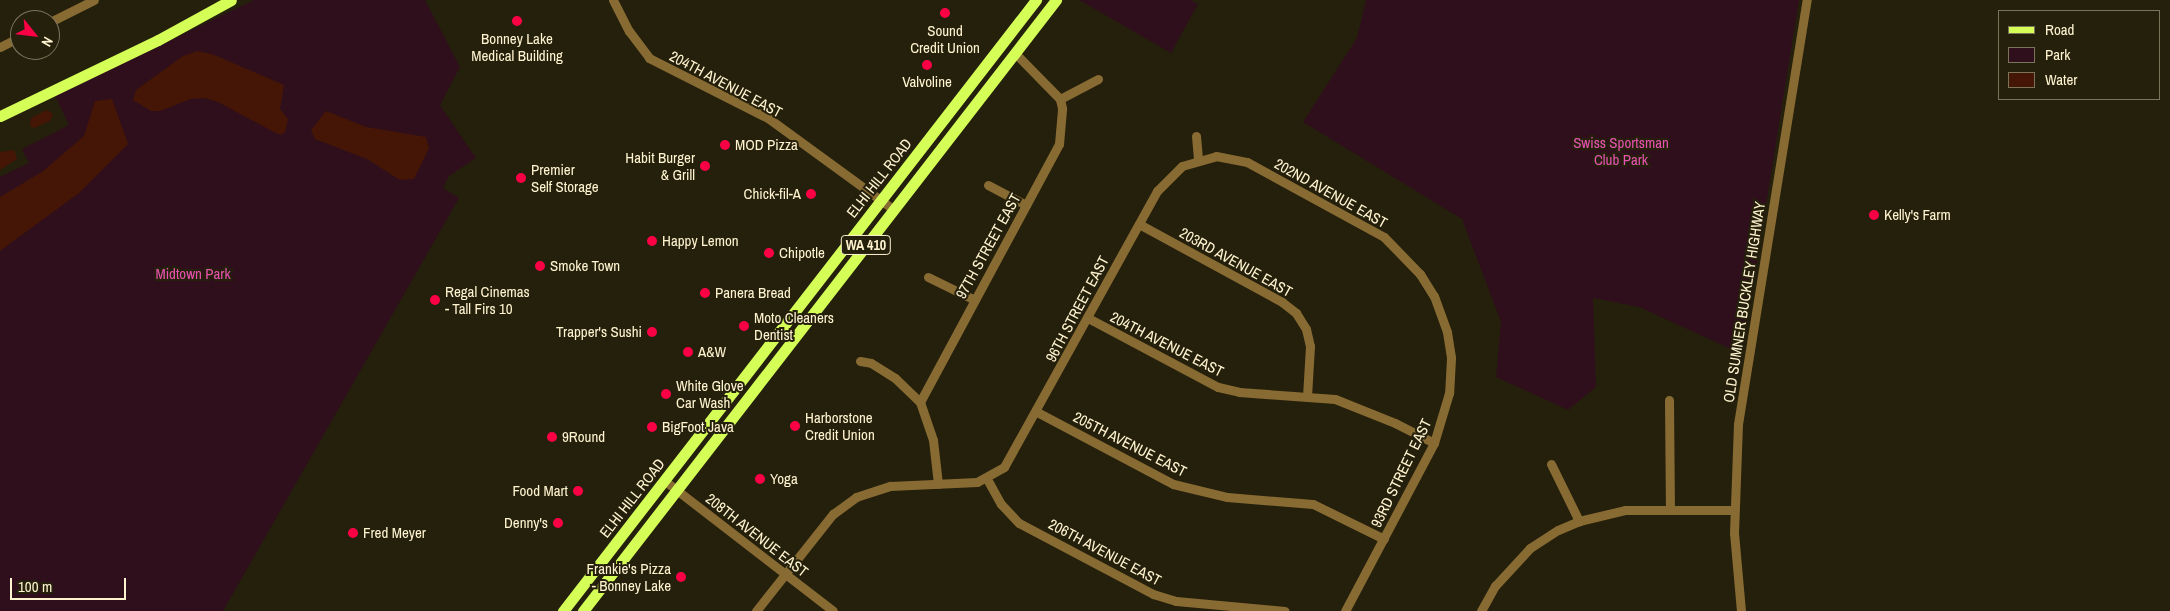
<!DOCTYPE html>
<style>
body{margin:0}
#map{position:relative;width:2170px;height:611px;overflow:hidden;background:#25200c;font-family:"Archivo Narrow",sans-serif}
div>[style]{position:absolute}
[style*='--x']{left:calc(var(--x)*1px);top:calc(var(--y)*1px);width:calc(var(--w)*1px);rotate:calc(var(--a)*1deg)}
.green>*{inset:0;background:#2f0f1c}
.water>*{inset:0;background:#451605}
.minor>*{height:9px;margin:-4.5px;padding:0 4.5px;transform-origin:4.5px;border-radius:4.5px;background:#886b33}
.major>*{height:11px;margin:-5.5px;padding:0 5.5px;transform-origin:5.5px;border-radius:5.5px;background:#d5ff57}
.dots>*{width:14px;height:14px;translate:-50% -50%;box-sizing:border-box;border:2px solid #25200c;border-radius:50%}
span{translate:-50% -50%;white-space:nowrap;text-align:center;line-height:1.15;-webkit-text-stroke:4px #25200c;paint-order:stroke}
.shield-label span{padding:1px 4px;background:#25200c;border:1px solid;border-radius:4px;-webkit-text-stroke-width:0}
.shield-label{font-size:14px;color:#fff3d0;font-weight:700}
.poi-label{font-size:15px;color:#fff3d0}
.left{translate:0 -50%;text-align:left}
.right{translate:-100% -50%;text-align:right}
.street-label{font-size:15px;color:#fff3d0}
.park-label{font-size:15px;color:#e952b0}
.legend{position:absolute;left:1998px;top:10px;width:162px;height:90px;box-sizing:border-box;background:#25200c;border:1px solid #7c745a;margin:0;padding:6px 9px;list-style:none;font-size:15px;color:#fff3d0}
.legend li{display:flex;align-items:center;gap:10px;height:25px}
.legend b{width:25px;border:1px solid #7c745a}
.north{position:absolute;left:10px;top:10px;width:50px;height:50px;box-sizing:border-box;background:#25200c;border:1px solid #7c745a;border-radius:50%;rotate:119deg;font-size:14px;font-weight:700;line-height:20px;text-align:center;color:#fff3d0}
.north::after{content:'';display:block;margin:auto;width:18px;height:22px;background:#fb0045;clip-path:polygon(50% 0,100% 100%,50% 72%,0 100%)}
.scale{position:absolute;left:10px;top:578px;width:116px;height:22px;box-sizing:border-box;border:2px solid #fff3d0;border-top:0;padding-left:6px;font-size:15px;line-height:18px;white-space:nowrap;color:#fff3d0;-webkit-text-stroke:4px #25200c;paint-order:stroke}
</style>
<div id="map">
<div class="green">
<i style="clip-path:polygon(254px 0,425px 0,460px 67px,440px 105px,476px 158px,449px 176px,443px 188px,459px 198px,223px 611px,0 611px,0 177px,29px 163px,22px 149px,69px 125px,55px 96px)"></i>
<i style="clip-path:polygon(1079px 0,1190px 0,1198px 4px,1171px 53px)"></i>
<i style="clip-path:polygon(1366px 0,1799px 0,1742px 354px,1639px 307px,1593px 298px,1596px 387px,1568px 410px,1496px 377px,1501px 322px,1462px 219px,1303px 122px,1357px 38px)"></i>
</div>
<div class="water">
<i style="clip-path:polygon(197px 51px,212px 54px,284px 85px,280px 109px,288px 119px,285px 132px,281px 135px,272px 131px,218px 102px,204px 98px,191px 99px,160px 111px,151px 111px,133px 100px,136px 90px,183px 56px)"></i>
<i style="clip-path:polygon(112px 99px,128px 144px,79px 193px,0 251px,0 197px,42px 172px,84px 136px,95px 101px)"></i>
<i style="clip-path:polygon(47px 110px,53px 114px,50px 121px,34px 128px,30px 126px,31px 118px)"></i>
<i style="clip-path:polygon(326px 111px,366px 127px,426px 137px,429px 148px,414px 179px,400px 180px,367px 159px,315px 139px,311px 130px)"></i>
<i style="clip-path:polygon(14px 150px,17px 159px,0 170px,0 152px)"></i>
</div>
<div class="minor">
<i style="--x:613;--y:0;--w:35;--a:63"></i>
<i style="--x:629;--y:31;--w:34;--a:53"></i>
<i style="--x:649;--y:58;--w:133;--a:26.8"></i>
<i style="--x:768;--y:118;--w:156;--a:36.1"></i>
<i style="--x:50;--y:22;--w:49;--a:-26.6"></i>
<i style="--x:0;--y:47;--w:22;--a:-27"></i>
<i style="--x:1060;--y:99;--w:43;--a:-27.8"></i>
<i style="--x:1196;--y:136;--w:23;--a:85"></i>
<i style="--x:988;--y:185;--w:43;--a:27.8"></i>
<i style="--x:1139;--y:224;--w:163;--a:28.6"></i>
<i style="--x:1282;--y:302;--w:18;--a:38"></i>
<i style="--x:1296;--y:313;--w:19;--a:58"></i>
<i style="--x:1306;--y:329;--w:17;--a:77"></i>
<i style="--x:1310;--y:346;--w:50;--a:93.4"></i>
<i style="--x:928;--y:277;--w:50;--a:26.1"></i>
<i style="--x:1088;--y:318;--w:147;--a:28"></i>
<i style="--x:1218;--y:387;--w:22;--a:13"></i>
<i style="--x:1239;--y:392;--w:96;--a:4.2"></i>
<i style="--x:1335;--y:399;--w:65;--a:21.8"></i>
<i style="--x:1395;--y:423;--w:44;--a:27.1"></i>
<i style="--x:860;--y:361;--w:11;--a:10"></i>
<i style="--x:871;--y:363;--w:28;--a:32"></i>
<i style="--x:895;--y:378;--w:35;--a:44"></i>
<i style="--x:920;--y:402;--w:40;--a:71.1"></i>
<i style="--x:933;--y:440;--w:44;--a:83.5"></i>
<i style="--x:1669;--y:400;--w:110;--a:89.5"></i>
<i style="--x:920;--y:402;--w:293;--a:-61.7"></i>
<i style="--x:1059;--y:144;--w:36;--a:-85"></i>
<i style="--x:1062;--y:108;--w:9;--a:-103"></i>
<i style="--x:1060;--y:99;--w:64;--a:-134.4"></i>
<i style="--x:1037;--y:412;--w:154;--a:27.9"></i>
<i style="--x:1173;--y:484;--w:56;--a:13.5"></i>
<i style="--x:1227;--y:497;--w:86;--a:4.7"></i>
<i style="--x:1313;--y:504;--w:79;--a:26.2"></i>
<i style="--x:1551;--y:464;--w:64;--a:63.8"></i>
<i style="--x:987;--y:479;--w:29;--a:61"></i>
<i style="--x:1001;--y:504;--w:26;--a:47"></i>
<i style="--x:1019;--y:523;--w:152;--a:27.9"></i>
<i style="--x:1153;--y:594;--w:24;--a:17"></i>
<i style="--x:1176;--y:601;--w:109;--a:5.2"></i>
<i style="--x:665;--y:481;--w:212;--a:37.7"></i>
<i style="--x:756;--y:611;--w:124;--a:-51.6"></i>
<i style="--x:833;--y:514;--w:29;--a:-36"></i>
<i style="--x:856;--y:497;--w:36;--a:-18"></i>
<i style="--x:890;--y:486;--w:87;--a:-2.6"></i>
<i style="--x:977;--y:482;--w:31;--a:-29"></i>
<i style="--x:1004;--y:467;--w:316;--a:-61"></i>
<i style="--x:1157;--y:191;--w:35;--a:-45"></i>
<i style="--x:1182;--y:166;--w:35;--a:-16"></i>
<i style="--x:1216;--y:156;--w:32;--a:11"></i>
<i style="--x:1247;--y:162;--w:156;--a:28.7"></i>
<i style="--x:1384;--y:237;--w:52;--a:45.8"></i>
<i style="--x:1420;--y:274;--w:26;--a:58"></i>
<i style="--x:1434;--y:296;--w:38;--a:70"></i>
<i style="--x:1447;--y:332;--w:26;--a:81"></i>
<i style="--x:1451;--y:358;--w:35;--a:93"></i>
<i style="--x:1449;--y:393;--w:52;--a:106.7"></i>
<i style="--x:1434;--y:443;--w:190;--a:117.9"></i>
<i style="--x:1481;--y:611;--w:29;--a:-61"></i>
<i style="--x:1495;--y:586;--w:52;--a:-47.4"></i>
<i style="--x:1530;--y:548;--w:33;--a:-33"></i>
<i style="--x:1558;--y:530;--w:23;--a:-23"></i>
<i style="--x:1579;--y:521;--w:47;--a:-13.4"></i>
<i style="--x:1625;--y:510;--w:109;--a:0"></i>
<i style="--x:1741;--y:611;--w:78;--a:-95.1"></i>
<i style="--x:1734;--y:533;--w:109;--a:-87.9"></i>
<i style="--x:1738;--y:424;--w:430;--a:-80.8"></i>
</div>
<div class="major">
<i style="--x:0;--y:116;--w:175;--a:-25.7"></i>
<i style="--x:158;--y:40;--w:83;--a:-28.7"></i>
<i style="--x:563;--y:611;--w:773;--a:-52.26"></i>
<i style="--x:583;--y:611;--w:773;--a:-52.26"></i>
</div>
<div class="dots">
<i style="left:945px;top:13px;background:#fb0045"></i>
<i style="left:517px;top:21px;background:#fb0045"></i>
<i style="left:927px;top:65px;background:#fb0045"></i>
<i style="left:725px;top:145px;background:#fb0045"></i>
<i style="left:705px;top:166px;background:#fb0045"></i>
<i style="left:521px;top:178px;background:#fb0045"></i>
<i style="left:811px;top:194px;background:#fb0045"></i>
<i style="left:1874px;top:215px;background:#fb0045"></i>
<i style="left:652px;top:241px;background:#fb0045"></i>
<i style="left:769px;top:253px;background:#fb0045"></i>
<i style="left:540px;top:266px;background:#fb0045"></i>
<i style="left:705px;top:293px;background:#fb0045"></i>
<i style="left:435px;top:300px;background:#fb0045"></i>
<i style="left:744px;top:326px;background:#fb0045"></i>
<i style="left:652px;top:332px;background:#fb0045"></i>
<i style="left:688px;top:352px;background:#fb0045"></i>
<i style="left:666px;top:394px;background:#fb0045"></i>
<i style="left:795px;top:426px;background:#fb0045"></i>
<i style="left:652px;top:427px;background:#fb0045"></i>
<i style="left:552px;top:437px;background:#fb0045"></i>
<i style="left:760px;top:479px;background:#fb0045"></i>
<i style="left:578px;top:491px;background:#fb0045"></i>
<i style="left:558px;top:523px;background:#fb0045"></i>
<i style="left:353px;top:533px;background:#fb0045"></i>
<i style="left:681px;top:577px;background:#fb0045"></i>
</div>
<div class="shield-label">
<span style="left:866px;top:245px">WA 410</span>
</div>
<div class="poi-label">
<span style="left:945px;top:39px">Sound<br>Credit Union</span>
<span style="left:517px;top:47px">Bonney Lake<br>Medical Building</span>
<span style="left:927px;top:82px">Valvoline</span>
<span class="left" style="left:735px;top:145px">MOD Pizza</span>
<span class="right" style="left:695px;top:166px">Habit Burger<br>&amp; Grill</span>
<span class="left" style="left:531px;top:178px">Premier<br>Self Storage</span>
<span class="right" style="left:801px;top:194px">Chick-fil-A</span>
<span class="left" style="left:1884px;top:215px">Kelly's Farm</span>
<span class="left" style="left:662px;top:241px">Happy Lemon</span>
<span class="left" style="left:779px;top:253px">Chipotle</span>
<span class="left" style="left:550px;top:266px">Smoke Town</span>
<span class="left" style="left:445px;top:300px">Regal Cinemas<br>- Tall Firs 10</span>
<span class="left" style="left:715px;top:293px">Panera Bread</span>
<span class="left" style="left:754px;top:326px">Moto Cleaners<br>Dentist</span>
<span class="right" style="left:642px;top:332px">Trapper's Sushi</span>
<span class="left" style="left:698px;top:352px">A&amp;W</span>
<span class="left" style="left:676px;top:394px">White Glove<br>Car Wash</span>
<span class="left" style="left:805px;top:426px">Harborstone<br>Credit Union</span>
<span class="left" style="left:662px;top:427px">BigFoot Java</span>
<span class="left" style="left:562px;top:437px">9Round</span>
<span class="left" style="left:770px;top:479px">Yoga</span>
<span class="right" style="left:568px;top:491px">Food Mart</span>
<span class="right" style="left:548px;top:523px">Denny's</span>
<span class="left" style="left:363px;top:533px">Fred Meyer</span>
<span class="right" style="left:671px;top:577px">Frankie's Pizza<br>- Bonney Lake</span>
</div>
<div class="street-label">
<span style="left:726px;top:84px;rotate:28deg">204TH AVENUE EAST</span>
<span style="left:879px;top:178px;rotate:-52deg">ELHI HILL ROAD</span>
<span style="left:1331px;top:193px;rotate:29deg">202ND AVENUE EAST</span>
<span style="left:988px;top:246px;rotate:-61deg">97TH STREET EAST</span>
<span style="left:1236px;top:262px;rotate:29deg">203RD AVENUE EAST</span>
<span style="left:1744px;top:302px;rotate:-81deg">OLD SUMNER BUCKLEY HIGHWAY</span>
<span style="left:1077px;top:309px;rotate:-62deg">96TH STREET EAST</span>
<span style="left:1167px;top:344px;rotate:27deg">204TH AVENUE EAST</span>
<span style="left:1130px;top:444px;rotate:27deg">205TH AVENUE EAST</span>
<span style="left:1401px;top:473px;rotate:-64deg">93RD STREET EAST</span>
<span style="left:632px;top:498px;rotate:-52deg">ELHI HILL ROAD</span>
<span style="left:757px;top:535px;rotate:38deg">208TH AVENUE EAST</span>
<span style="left:1105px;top:552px;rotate:28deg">206TH AVENUE EAST</span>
</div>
<div class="park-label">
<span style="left:1621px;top:151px">Swiss Sportsman<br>Club Park</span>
<span style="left:193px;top:274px">Midtown Park</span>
</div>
<ul class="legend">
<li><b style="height:6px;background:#d5ff57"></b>Road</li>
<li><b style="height:14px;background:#2f0f1c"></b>Park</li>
<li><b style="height:14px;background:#451605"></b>Water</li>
</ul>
<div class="north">N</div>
<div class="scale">100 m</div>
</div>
